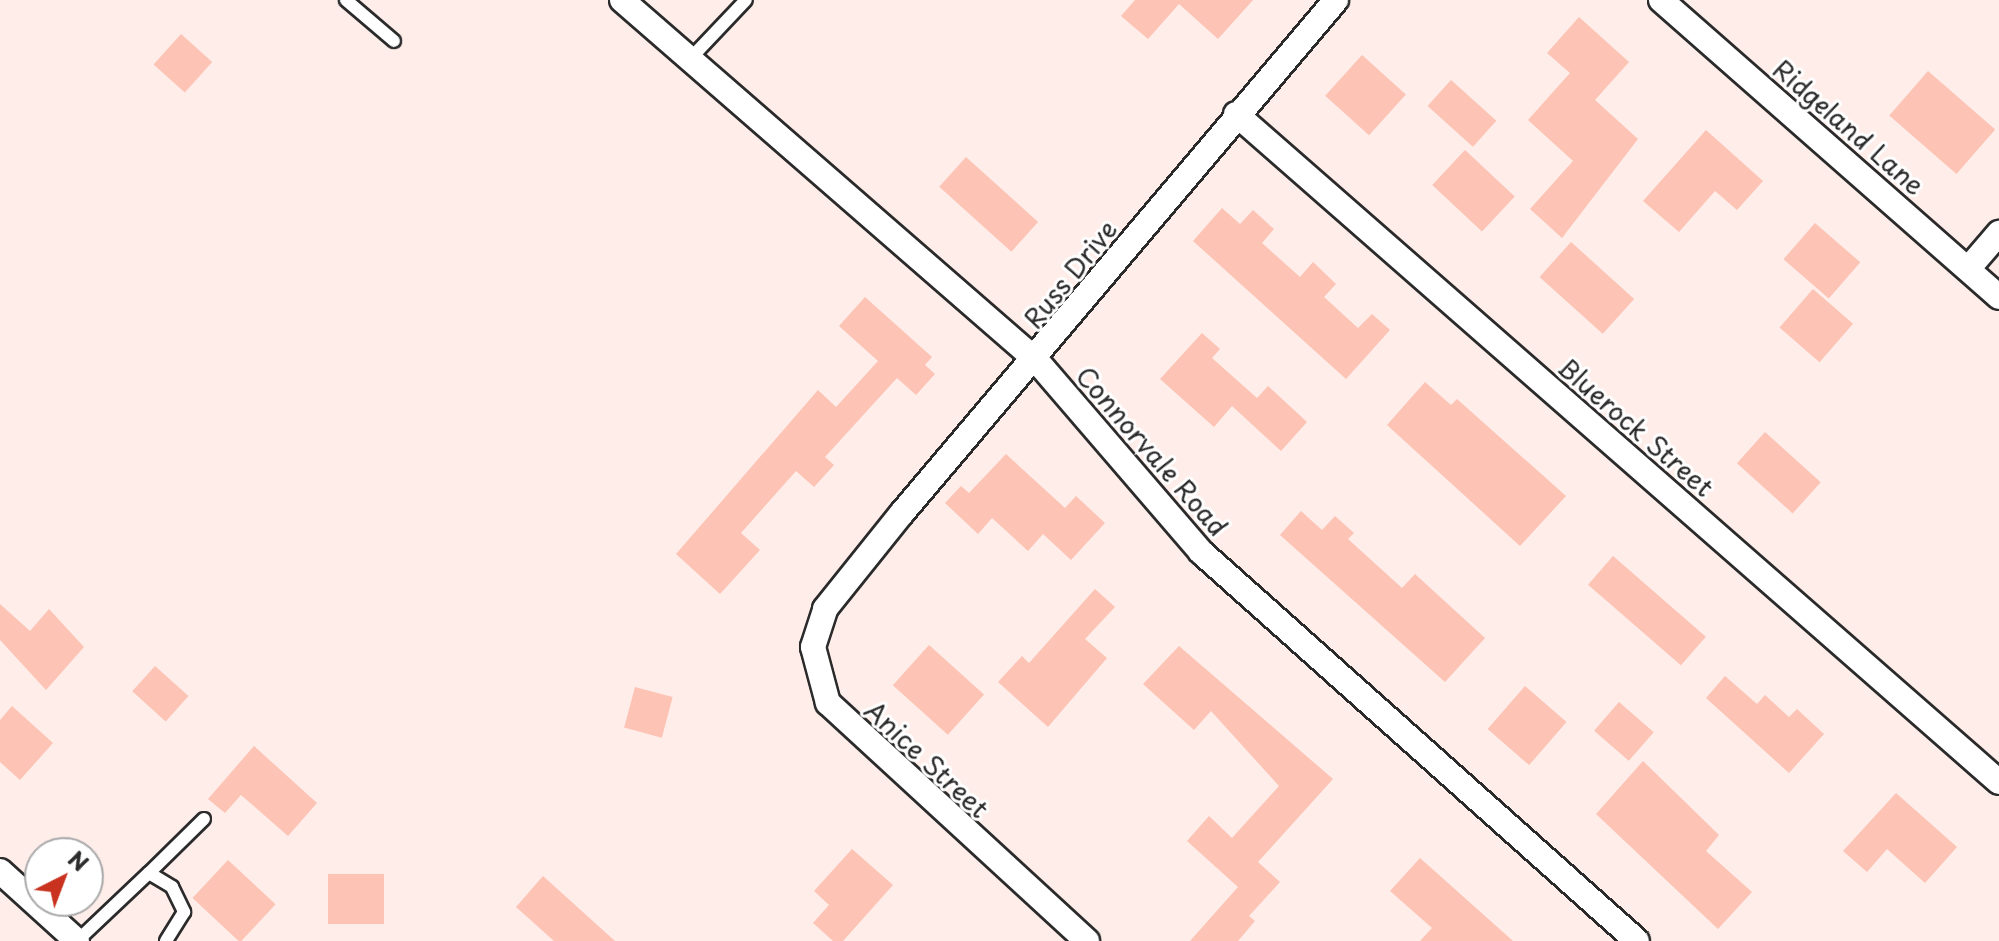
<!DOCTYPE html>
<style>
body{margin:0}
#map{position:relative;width:1999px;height:941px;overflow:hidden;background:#feede9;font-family:"Playpen Sans",sans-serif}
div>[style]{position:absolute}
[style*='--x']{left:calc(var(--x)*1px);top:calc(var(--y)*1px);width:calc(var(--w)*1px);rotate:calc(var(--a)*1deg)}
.building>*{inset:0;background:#fdc3b5;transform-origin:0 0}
.roads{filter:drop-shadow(2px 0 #2b2b2b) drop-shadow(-2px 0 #2b2b2b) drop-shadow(0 2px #2b2b2b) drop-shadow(0 -2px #2b2b2b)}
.service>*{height:12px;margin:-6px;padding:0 6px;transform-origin:6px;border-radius:6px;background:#fff}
.minor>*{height:24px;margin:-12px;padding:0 12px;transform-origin:12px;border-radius:12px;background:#fff}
span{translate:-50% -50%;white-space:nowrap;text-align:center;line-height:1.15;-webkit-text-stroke:6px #fff;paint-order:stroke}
.street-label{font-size:26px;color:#2b2b2b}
.north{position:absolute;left:24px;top:837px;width:80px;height:80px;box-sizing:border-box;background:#fff;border:2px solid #aaa;border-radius:50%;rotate:42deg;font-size:22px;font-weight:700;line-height:32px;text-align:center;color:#2b2b2b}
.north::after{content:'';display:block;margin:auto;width:28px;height:36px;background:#c8321e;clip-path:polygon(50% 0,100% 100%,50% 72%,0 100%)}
</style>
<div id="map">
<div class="building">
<i style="clip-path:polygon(1135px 0,1253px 0,1218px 39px,1179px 4px,1148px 39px,1121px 16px)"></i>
<i style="clip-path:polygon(1579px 17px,1629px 62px,1595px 100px,1638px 139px,1562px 238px,1530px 209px,1573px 161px,1528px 120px,1570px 73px,1547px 53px)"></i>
<i style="left:181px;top:34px;width:42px;height:41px;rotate:42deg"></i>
<i style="left:1362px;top:55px;width:59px;height:55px;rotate:42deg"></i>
<i style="left:1928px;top:71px;width:89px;height:59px;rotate:41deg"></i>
<i style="left:1451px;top:80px;width:61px;height:35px;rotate:42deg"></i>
<i style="clip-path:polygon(1706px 130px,1763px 181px,1737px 210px,1715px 191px,1679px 232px,1643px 201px)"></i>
<i style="left:1465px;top:150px;width:68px;height:48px;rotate:43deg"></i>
<i style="left:966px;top:157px;width:97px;height:40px;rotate:42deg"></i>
<i style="clip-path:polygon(1222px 208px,1240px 224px,1253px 210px,1274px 229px,1262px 243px,1300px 277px,1313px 262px,1336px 284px,1324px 297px,1358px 328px,1372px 314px,1390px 330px,1346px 379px,1193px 241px)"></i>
<i style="left:1815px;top:223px;width:60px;height:48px;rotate:41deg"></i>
<i style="left:1571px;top:242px;width:85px;height:47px;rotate:42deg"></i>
<i style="left:1813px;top:289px;width:53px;height:51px;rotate:41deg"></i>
<i style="clip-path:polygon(865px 297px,932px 357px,925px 365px,935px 374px,916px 395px,897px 378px,825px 457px,834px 465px,814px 487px,796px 471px,741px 533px,760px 550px,720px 594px,676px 554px,818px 390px,836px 407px,878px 361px,839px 326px)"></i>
<i style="clip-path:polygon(1202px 333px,1220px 349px,1212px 358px,1257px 398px,1268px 386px,1307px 422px,1281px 451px,1232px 406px,1214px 427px,1160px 379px)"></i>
<i style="clip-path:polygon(1425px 382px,1451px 405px,1457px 399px,1566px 496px,1520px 546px,1387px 425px)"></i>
<i style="left:1765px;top:432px;width:75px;height:42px;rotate:42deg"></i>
<i style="clip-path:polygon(1006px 454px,1065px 508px,1076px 496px,1105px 523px,1071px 560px,1043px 534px,1028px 551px,992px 518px,978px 534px,945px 503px,961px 486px,969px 493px)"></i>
<i style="clip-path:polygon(1301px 511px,1322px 530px,1335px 516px,1354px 533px,1348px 539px,1402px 588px,1415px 574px,1485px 638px,1445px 682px,1280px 535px)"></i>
<i style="left:1613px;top:556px;width:123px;height:38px;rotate:41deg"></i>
<i style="clip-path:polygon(1095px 589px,1115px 607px,1085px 639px,1107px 658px,1048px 727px,998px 682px,1022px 656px,1029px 663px)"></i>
<i style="clip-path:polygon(0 604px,30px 631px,49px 609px,84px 647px,46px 690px,0 640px)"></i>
<i style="left:929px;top:645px;width:74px;height:54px;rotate:42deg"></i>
<i style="clip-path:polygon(1179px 646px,1333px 779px,1258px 862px,1280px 882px,1249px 916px,1255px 921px,1238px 941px,1190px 941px,1238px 887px,1187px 841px,1209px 816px,1232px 838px,1279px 786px,1211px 711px,1194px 730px,1143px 684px)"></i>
<i style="left:155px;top:666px;width:45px;height:34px;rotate:42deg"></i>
<i style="clip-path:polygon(1725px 676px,1757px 704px,1765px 695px,1789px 717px,1797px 709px,1824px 734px,1789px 773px,1706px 698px)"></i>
<i style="left:1525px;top:686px;width:55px;height:57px;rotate:41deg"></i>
<i style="left:635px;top:687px;width:39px;height:42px;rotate:15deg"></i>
<i style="left:1619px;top:702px;width:46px;height:38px;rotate:41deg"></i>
<i style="clip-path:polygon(12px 706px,53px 743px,20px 780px,0 762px,0 720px)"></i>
<i style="clip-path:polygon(254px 746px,317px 803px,288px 836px,241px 795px,225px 813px,208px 799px)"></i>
<i style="clip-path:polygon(1643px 761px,1719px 835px,1706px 851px,1752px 892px,1718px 929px,1596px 814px)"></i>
<i style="clip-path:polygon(1896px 793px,1957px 847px,1925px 883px,1887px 849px,1867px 872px,1843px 851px)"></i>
<i style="clip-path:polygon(852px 849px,893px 885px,843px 941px,833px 941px,813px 923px,829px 905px,814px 891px)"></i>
<i style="clip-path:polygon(1420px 858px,1513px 941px,1420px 941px,1432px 928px,1390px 891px)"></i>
<i style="left:228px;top:860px;width:65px;height:52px;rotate:43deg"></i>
<i style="left:328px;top:874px;width:56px;height:50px"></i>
<i style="clip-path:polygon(543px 876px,615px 941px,554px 941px,516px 907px)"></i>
</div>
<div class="roads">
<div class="service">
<i style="--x:346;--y:0;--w:63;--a:40.5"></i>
<i style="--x:690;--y:59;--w:81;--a:-46.5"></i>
<i style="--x:149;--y:873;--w:77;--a:-44.5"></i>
<i style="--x:77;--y:941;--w:99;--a:-43.4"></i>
<i style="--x:149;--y:873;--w:27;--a:31"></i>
<i style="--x:172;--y:887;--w:28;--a:64"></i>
<i style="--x:184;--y:912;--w:34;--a:122"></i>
</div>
<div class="minor">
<i style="--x:622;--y:0;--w:549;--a:41.01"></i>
<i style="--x:1036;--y:360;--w:253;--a:49.3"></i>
<i style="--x:1201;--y:552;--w:584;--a:41.74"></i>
<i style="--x:1661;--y:0;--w:450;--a:41.3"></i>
<i style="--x:1236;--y:114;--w:1014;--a:41.2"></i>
<i style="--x:1968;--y:269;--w:48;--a:-49.3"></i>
<i style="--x:0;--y:871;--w:104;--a:42.3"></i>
<i style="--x:1087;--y:941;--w:352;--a:-137.4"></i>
<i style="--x:828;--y:703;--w:58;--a:-105"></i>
<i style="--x:813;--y:647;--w:40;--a:-72"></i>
<i style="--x:825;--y:609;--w:123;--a:-51.3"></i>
<i style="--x:902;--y:513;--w:672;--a:-49.77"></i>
</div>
</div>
<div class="street-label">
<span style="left:1849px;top:127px;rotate:41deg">Ridgeland Lane</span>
<span style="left:1070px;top:274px;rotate:-51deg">Russ Drive</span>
<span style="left:1636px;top:427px;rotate:41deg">Bluerock Street</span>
<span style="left:1152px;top:451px;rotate:49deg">Connorvale Road</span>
<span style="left:927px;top:759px;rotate:43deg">Anice Street</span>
</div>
<div class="north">N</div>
</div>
